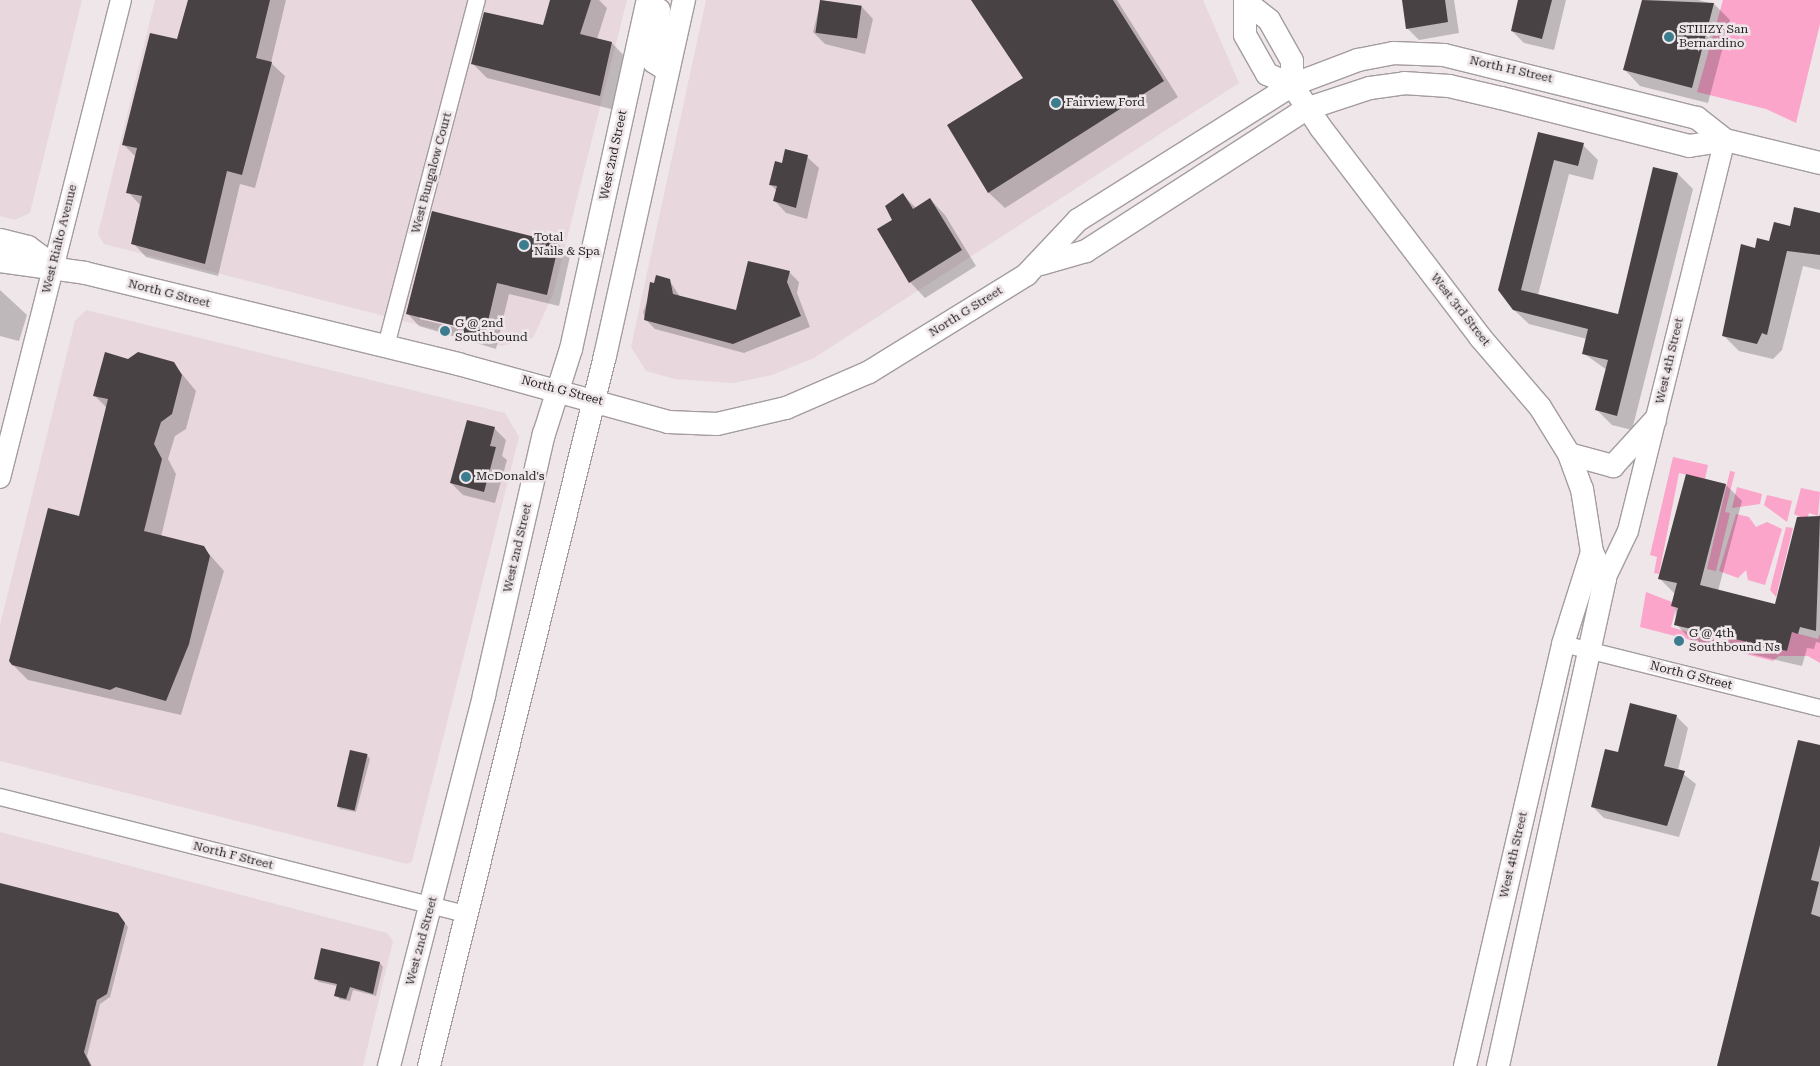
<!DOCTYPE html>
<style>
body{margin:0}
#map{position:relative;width:1820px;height:1066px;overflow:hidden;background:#eee6e9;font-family:"Roboto Serif",serif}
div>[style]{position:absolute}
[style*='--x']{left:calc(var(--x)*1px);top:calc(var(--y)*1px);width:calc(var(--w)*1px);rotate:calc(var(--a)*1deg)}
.built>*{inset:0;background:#e8d8de}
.green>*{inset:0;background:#fba5cb}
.shadow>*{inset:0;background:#0003}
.building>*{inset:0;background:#484244;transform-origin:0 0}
.roads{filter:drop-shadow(1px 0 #a49c9f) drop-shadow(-1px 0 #a49c9f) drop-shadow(0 1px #a49c9f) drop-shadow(0 -1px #a49c9f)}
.minor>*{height:16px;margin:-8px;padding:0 8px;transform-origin:8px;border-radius:8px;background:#fff}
.tertiary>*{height:20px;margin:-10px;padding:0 10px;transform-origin:10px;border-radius:10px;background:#fff}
.secondary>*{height:22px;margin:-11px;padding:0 11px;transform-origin:11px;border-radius:11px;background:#fff}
.dots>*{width:14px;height:14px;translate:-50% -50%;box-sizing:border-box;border:2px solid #eee6e9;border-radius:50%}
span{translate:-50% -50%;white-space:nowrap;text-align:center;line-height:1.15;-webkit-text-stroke:5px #eee6e9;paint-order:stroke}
.poi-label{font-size:12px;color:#211e1f}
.left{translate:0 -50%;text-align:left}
.street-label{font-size:12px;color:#211e1f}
</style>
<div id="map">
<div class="built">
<i style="clip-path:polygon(0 0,82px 0,30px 213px,15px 220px,0 216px)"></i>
<i style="clip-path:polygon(155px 0,627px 0,553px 294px,533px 338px,501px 346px,104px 244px,98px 234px)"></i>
<i style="clip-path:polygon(706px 0,1203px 0,1239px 83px,814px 358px,772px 375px,733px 383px,675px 379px,646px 371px,631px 347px)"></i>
<i style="clip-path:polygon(86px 310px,505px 413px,519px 437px,412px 861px,407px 864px,0 761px,0 625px,75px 321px)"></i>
<i style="clip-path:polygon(0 832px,387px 933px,393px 941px,363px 1066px,0 1066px)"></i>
</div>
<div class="green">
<i style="clip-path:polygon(1723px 0,1820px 0,1820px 24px,1796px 123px,1766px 109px,1697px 92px)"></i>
<i style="clip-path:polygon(1673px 457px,1708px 465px,1705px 479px,1679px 473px,1659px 574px,1654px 573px,1657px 557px,1650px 555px)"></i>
<i style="clip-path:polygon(1730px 471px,1735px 472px,1725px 512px,1730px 513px,1716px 571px,1707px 569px)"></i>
<i style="clip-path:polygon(1737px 487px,1762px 494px,1760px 504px,1732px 508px)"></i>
<i style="clip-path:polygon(1801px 488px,1820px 492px,1818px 516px,1809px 513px,1807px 520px,1794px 514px)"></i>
<i style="clip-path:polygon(1767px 495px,1792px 501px,1787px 522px,1764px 505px)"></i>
<i style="clip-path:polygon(1736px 514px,1749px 517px,1756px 527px,1767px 522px,1782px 529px,1765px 585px,1748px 580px,1746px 570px,1738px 578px,1719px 571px)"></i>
<i style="clip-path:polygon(1786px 527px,1793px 528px,1776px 597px,1770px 590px)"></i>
<i style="clip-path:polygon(1646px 592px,1672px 602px,1676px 608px,1671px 627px,1708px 638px,1710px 633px,1787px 651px,1792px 632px,1818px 639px,1820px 634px,1820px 663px,1808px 656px,1779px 656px,1773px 661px,1640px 627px)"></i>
</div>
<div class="shadow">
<i style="clip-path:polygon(189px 0,286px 0,271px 63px,285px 76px,255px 188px,240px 184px,218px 276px,146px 257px,133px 243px,141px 206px,128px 192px,136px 157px,123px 144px,178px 41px)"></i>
<i style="clip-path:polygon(551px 0,599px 0,607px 8px,597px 39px,612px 43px,626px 58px,615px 110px,487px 78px,472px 63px,544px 27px)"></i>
<i style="clip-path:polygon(821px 0,862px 7px,873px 19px,865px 54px,825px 44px,813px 32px)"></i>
<i style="clip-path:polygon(972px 0,1117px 0,1178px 97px,1005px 208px,989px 193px,949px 125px,1024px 78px)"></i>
<i style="clip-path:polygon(1403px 0,1454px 0,1459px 33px,1419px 40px,1407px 28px)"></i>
<i style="clip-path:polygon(1520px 0,1566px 0,1554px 50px,1524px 43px,1512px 31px)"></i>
<i style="clip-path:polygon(1643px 0,1698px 0,1714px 4px,1730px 20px,1708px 103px,1640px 86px,1625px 70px)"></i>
<i style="clip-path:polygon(1539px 133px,1583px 145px,1598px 160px,1593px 180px,1569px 174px,1538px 295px,1619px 316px,1678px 174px,1693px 189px,1632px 430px,1612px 425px,1597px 410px,1607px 370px,1583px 353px,1587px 339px,1529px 324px,1513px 309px)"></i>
<i style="clip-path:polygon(807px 157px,819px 168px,807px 219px,786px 213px,775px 201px,777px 191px,770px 184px,783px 164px)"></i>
<i style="clip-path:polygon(903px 195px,916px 208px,930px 199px,945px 215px,976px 266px,925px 298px,910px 282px,893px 220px)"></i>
<i style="clip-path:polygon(1820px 214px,1820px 270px,1803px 266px,1782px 350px,1773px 359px,1739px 351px,1723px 335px,1756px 249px)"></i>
<i style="clip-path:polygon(evenodd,558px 244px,570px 256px,559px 306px,509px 294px,496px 349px,419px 326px,408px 314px,558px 244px,420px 316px,470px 328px,470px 331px,420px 319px,420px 316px)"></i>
<i style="clip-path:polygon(789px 272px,799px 282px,797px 293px,810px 327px,744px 353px,655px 329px,645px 319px,643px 312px,657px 277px,669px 280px,681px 298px,737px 312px)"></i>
<i style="clip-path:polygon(0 290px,27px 315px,19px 341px,0 336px)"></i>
<i style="clip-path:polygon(128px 360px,173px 363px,196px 391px,186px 429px,175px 436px,168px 459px,176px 474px,161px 537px,203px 547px,224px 571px,181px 715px,28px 680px,13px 665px,80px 517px,107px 408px,95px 396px)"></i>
<i style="clip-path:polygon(494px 428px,506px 440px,502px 456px,507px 460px,495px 503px,463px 495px,451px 483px)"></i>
<i style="clip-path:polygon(1687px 475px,1726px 485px,1742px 501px,1718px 591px,1776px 606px,1820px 513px,1820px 643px,1816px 642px,1814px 649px,1807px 648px,1802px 666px,1691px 640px,1676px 624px,1675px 594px,1659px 578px)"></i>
<i style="clip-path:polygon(1676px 716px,1688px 728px,1678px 770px,1696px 784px,1679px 837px,1604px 818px,1592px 806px,1619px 753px)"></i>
<i style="clip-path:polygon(1820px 747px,1820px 1066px,1719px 1066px)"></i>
<i style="clip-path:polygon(367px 755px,370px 759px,356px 812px,340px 809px,337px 806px)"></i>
<i style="clip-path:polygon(0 884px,121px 918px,128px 927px,110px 997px,100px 1004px,87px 1056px,92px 1066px,0 1066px)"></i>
<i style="clip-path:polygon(322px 950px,380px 963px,383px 967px,376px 996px,353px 990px,350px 1001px,339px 999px,337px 986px,319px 982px,315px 979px)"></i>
</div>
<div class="building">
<i style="clip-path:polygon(188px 0,270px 0,256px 58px,272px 62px,242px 175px,227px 171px,205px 264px,131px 244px,142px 196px,126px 193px,137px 148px,122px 145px,150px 33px,177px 39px)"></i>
<i style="clip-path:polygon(550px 0,591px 0,580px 34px,612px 42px,600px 96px,471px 64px,484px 12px,543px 25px)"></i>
<i style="left:820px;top:0;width:42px;height:33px;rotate:8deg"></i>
<i style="clip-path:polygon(971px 0,1113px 0,1164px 81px,988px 193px,947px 125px,1023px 78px)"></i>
<i style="clip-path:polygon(1402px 0,1445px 0,1448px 22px,1406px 29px)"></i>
<i style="clip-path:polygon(1518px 0,1552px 0,1542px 39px,1511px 31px)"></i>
<i style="clip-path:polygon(1642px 0,1714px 3px,1692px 88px,1623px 70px)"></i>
<i style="clip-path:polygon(1538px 132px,1584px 143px,1578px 166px,1554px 160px,1521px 290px,1618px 314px,1653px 167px,1678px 173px,1617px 416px,1595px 410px,1608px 360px,1582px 354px,1588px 329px,1513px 310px,1498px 290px)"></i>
<i style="clip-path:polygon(785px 149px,808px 155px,796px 208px,773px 201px,777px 186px,769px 185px,775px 161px,782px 163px)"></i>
<i style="clip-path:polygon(903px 193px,913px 209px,930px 198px,962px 250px,909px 283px,877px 229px,892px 220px,885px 206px)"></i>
<i style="clip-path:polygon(1794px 207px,1820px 213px,1820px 255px,1787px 251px,1767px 335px,1762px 333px,1757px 344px,1722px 336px,1741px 244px,1755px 248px,1757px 238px,1769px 241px,1774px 222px,1790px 226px)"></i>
<i style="clip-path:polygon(432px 211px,559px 243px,547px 295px,497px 283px,484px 338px,463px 333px,464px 328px,406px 314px)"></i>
<i style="clip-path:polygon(748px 261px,790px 271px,787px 282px,801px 316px,733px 344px,644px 320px,650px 282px,654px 283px,656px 275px,670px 279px,673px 294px,736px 310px)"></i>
<i style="clip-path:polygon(105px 352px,128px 359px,138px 352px,174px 362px,182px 375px,172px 414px,161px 422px,154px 444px,162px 459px,144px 531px,204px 546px,210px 556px,189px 644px,166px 701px,116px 687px,110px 690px,12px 665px,9px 661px,48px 508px,79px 516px,108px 399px,93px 396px)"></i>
<i style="clip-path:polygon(467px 420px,495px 427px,490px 446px,496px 447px,484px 492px,450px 483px)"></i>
<i style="clip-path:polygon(1686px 474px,1726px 484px,1700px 585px,1775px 604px,1797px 517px,1820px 516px,1816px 631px,1800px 627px,1798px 634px,1792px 632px,1787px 651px,1674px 625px,1678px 608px,1671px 606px,1677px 583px,1658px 579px)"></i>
<i style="clip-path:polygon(1630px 703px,1677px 715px,1664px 766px,1685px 771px,1667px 826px,1591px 807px,1605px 749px,1618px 752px)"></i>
<i style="clip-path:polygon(1798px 740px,1820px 745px,1820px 845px,1811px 880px,1819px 882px,1811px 914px,1820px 917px,1820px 1066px,1717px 1066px)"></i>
<i style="left:350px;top:750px;width:18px;height:58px;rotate:13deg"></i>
<i style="clip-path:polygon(0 883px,118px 913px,125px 923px,107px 994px,97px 1000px,84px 1052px,91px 1066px,0 1066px)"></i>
<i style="clip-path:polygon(321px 948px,380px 962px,373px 994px,350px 987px,346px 999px,334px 996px,337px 984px,314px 979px)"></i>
</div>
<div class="roads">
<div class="minor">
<i style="--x:386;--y:346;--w:358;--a:-75.3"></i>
<i style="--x:1563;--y:644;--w:265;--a:14"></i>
<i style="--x:0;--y:797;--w:480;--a:14.1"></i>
</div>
<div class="tertiary">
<i style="--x:0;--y:478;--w:493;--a:-75.8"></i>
<i style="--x:1605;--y:579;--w:53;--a:-64.4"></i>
<i style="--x:1628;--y:531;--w:403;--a:-76.1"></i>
</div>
<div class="secondary">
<i style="--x:1245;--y:0;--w:35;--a:90"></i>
<i style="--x:1245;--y:35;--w:45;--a:60.6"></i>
<i style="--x:1267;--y:74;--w:27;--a:24"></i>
<i style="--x:1246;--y:2;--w:29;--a:38"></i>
<i style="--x:1269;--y:20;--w:47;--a:60.7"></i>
<i style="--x:1292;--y:61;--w:24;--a:90"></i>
<i style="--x:1292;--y:85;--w:52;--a:56"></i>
<i style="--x:1321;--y:128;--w:263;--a:52.7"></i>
<i style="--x:1480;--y:337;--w:92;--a:49.4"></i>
<i style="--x:1540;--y:407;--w:55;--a:58.3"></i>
<i style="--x:1569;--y:454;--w:37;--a:70"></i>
<i style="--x:1582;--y:489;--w:64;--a:81"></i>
<i style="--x:1592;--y:552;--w:30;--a:64"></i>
<i style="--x:1605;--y:579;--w:499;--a:102.4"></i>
<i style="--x:659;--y:10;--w:52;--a:95.5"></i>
<i style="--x:654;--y:62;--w:15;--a:32"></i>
<i style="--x:0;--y:240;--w:29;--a:14"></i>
<i style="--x:28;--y:247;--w:32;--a:36"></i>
<i style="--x:0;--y:261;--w:86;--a:8"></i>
<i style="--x:85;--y:273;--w:384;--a:13.7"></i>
<i style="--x:458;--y:364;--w:218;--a:15.4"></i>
<i style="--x:668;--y:422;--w:49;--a:2.3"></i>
<i style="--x:717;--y:424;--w:71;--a:-13.1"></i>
<i style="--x:786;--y:408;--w:90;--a:-23.4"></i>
<i style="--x:869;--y:372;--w:185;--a:-31.7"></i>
<i style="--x:1026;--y:275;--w:76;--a:-46.6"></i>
<i style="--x:1078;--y:220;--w:253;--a:-32.2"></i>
<i style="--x:1292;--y:85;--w:71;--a:-20.7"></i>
<i style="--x:1358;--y:60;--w:36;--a:-11"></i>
<i style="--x:1393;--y:53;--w:51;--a:2.2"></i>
<i style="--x:1444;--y:55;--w:261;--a:14"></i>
<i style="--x:1697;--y:118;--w:36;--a:38"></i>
<i style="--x:1041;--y:264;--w:47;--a:-16.1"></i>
<i style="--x:1086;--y:251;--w:262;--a:-32.8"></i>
<i style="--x:1306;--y:109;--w:67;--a:-18.2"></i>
<i style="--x:1370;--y:88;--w:34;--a:-8"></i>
<i style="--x:1404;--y:83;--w:45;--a:3.8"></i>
<i style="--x:1449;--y:86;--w:53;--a:13"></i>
<i style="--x:1501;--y:98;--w:194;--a:14.3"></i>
<i style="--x:1689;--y:146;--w:36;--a:-9"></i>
<i style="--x:1725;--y:140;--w:98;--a:13.6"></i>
<i style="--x:1569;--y:454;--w:46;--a:15.3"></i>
<i style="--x:1613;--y:466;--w:62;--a:-47.6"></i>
<i style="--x:389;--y:1066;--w:383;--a:-75.6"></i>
<i style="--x:484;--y:695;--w:268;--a:-77.1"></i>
<i style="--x:544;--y:434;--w:89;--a:-72.4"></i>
<i style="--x:571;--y:349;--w:357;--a:-77.6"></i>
<i style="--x:429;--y:1066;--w:731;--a:-76.08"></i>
<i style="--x:605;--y:356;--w:365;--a:-77.5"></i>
<i style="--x:1465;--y:1066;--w:433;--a:-76.9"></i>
<i style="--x:1563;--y:644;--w:96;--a:-72.5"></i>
</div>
</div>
<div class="dots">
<i style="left:1669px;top:37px;background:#3c7c8f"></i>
<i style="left:1056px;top:103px;background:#3c7c8f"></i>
<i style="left:524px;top:245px;background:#3c7c8f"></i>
<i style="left:445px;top:331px;background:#3c7c8f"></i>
<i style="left:466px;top:477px;background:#3c7c8f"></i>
<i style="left:1679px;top:641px;background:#3c7c8f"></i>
</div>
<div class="poi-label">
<span class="left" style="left:1679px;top:37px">STIIIZY San<br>Bernardino</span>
<span class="left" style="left:1066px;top:103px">Fairview Ford</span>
<span class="left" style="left:534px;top:245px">Total<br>Nails &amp; Spa</span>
<span class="left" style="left:455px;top:331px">G @ 2nd<br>Southbound</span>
<span class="left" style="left:476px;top:477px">McDonald's</span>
<span class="left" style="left:1689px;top:641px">G @ 4th<br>Southbound Ns</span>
</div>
<div class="street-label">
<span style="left:1511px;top:70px;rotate:13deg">North H Street</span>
<span style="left:614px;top:155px;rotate:-78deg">West 2nd Street</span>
<span style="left:432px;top:173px;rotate:-75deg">West Bungalow Court</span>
<span style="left:60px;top:239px;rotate:-76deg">West Rialto Avenue</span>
<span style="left:169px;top:294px;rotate:14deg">North G Street</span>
<span style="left:1460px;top:310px;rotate:52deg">West 3rd Street</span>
<span style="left:966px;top:312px;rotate:-32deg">North G Street</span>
<span style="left:1670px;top:361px;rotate:-77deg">West 4th Street</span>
<span style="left:562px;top:391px;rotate:15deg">North G Street</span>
<span style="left:518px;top:548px;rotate:-77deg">West 2nd Street</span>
<span style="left:1691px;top:676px;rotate:14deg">North G Street</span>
<span style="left:1514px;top:855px;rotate:-77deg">West 4th Street</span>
<span style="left:233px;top:856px;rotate:14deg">North F Street</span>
<span style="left:422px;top:941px;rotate:-75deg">West 2nd Street</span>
</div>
</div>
